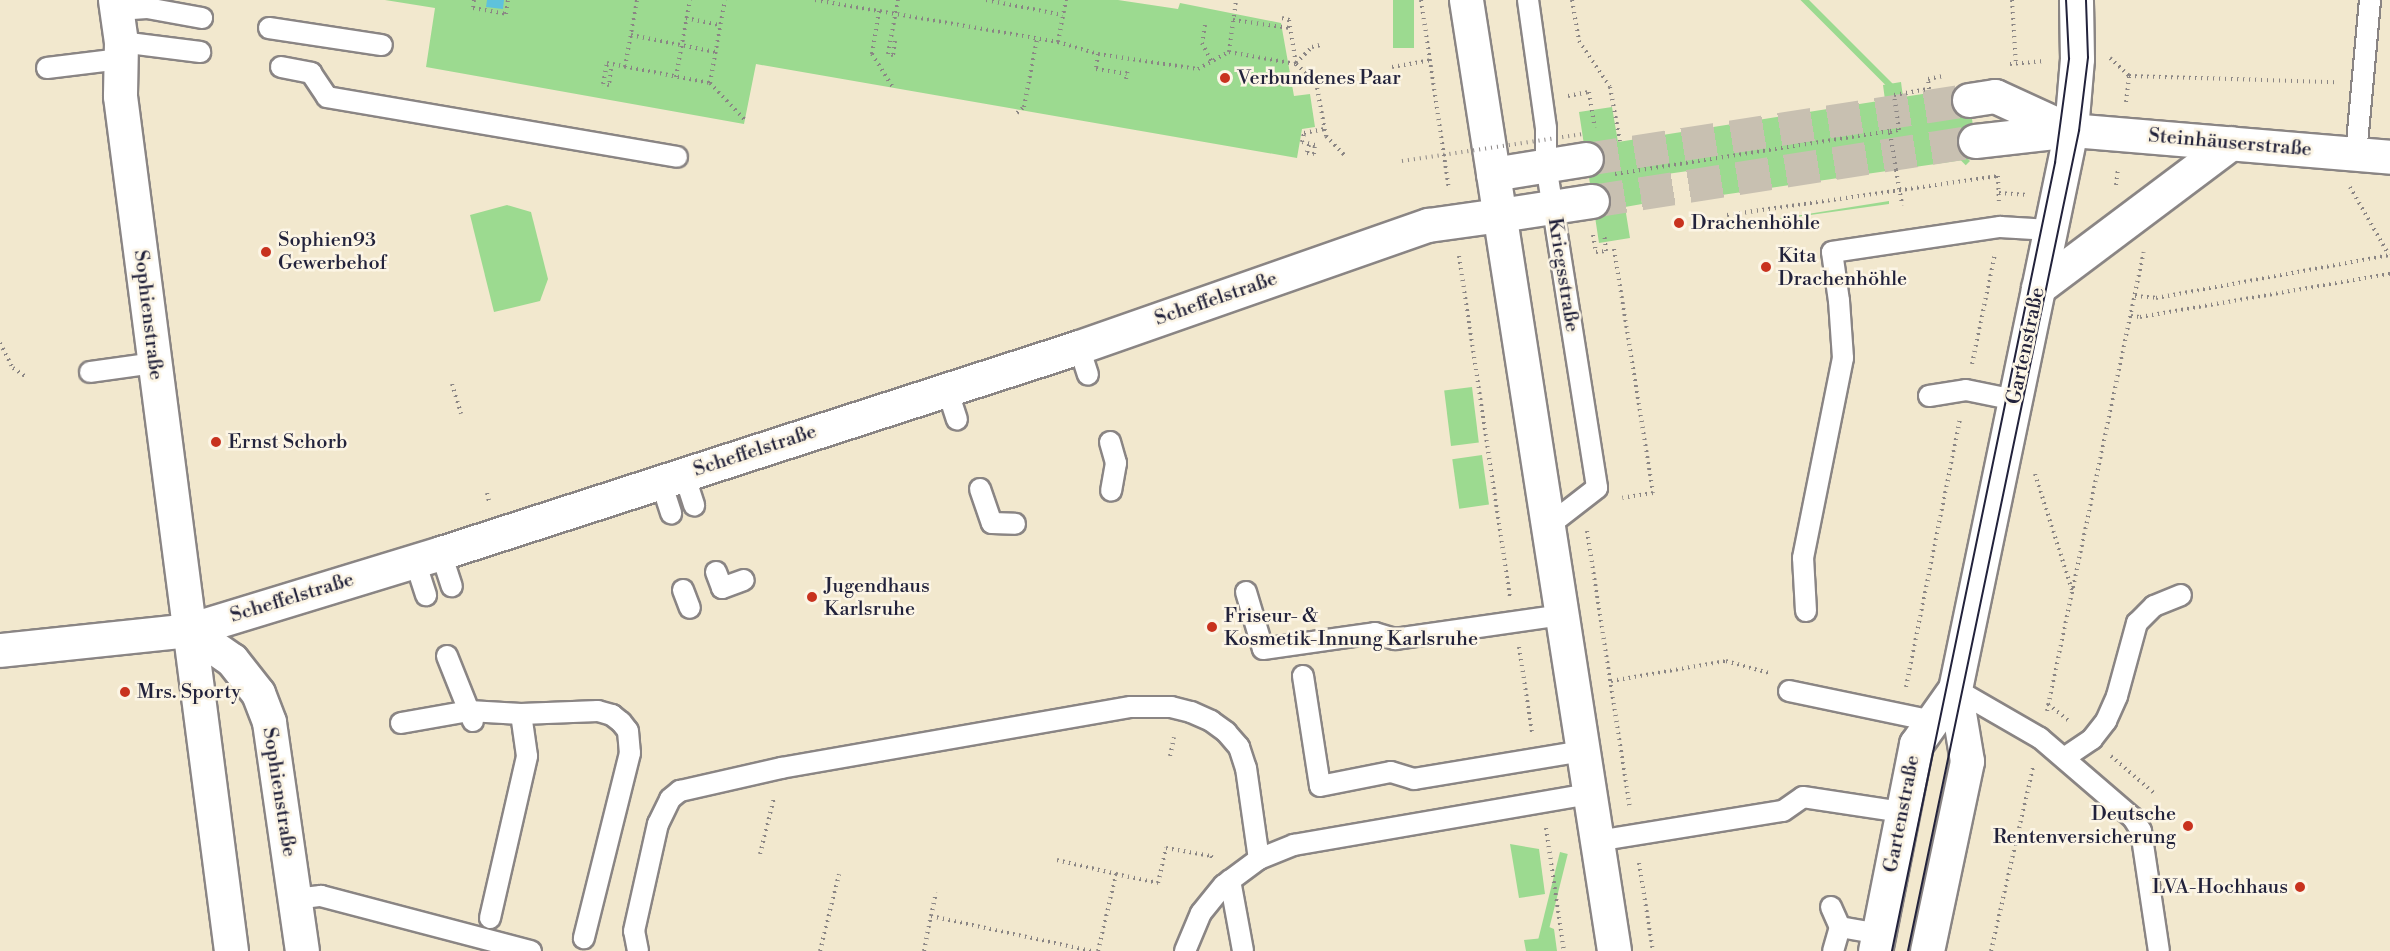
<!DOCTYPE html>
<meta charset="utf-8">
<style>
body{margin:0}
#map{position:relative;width:2390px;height:951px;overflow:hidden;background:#f2e8ce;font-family:"Libre Bodoni",serif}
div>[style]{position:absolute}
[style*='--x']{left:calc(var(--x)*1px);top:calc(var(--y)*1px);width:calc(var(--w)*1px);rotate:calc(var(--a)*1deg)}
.green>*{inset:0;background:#9cda90;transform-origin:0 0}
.water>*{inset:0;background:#5ec2dc}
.secondary-tunnel>*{height:33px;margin-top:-16.5px;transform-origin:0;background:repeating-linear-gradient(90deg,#c8c0b1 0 33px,transparent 0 49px)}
.path>*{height:4px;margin-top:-2px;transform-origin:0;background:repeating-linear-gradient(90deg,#8a8584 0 1.5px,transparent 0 6px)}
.roads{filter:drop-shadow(2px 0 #8a8584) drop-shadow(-2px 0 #8a8584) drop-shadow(0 2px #8a8584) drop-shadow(0 -2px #8a8584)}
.lane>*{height:20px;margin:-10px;padding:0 10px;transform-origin:10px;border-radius:10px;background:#fff}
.street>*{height:33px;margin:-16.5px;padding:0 16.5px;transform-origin:16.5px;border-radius:16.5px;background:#fff}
.secondary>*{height:33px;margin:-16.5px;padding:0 16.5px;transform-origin:16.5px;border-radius:16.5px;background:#fff}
.primary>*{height:33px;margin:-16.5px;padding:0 16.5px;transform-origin:16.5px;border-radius:16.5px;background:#fff}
.tram>*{height:1.5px;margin:-0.75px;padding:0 0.75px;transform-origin:0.75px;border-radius:0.75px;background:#22223b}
.path-bridge>*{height:4px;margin-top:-2px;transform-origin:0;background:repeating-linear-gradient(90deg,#8a8584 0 1.5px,transparent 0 6px)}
.dots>*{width:16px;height:16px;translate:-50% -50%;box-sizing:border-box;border:3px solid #fcf5e5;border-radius:50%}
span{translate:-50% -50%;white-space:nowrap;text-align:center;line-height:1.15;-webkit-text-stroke:5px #fcf5e5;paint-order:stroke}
.poi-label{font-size:20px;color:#22223b}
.left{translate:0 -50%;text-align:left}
.right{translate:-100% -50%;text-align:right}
.street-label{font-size:20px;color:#22223b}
</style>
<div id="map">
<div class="green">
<i style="clip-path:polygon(385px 0,1118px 0,1178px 9px,1180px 3px,1281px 23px,1294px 96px,1310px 94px,1315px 127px,1302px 129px,1297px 158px,756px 64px,744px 124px,426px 67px,435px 8px)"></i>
<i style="left:1393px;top:0;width:21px;height:48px"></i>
<i style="clip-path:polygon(1901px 82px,1903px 97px,1968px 87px,1977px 158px,1715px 196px,1709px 168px,1639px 178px,1642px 204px,1625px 207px,1630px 238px,1599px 243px,1579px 112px,1612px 107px,1618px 142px,1885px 100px,1883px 85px)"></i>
<i style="left:1970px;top:161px;width:6px;height:252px;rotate:135deg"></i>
<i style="clip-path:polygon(1889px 201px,1889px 204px,1745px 224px)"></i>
<i style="clip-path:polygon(507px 205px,531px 212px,548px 279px,540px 301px,494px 312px,470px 215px)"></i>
<i style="left:1472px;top:387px;width:56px;height:28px;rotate:83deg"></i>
<i style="left:1482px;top:455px;width:50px;height:30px;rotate:82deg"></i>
<i style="clip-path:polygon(1510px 844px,1539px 849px,1545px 894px,1519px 898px)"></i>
<i style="left:1560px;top:852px;width:8px;height:100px;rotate:14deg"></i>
<i style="clip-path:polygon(1544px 925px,1554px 929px,1557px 951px,1526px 951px,1524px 940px,1544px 938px)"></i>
</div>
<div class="water">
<i style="clip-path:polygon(487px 0,504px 0,503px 9px,486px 7px)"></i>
</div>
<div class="secondary-tunnel">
<i style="--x:1586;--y:159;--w:388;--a:-8.8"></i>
<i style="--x:1592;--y:201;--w:388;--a:-8.9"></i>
</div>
<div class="path">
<i style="--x:474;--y:0;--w:8;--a:97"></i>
<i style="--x:473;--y:8;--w:34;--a:10"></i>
<i style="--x:506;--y:14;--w:14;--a:-82"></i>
<i style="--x:815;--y:0;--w:247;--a:9.8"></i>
<i style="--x:1058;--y:42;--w:42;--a:16.7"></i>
<i style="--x:1098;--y:54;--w:101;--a:8.5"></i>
<i style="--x:1198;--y:69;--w:35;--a:-29"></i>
<i style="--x:1229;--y:52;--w:68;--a:10.2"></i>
<i style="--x:1296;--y:64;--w:27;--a:42"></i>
<i style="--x:1316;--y:82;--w:4;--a:-14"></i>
<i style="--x:986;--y:0;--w:78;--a:11"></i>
<i style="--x:1421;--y:0;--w:191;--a:81.6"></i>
<i style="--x:1572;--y:0;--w:42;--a:80.3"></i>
<i style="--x:1579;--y:41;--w:55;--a:56"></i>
<i style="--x:1610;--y:87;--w:55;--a:79.5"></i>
<i style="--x:2012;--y:0;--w:63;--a:86.4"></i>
<i style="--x:879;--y:11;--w:44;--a:99.2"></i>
<i style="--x:872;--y:54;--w:40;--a:58"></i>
<i style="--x:686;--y:18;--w:35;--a:12"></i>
<i style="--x:1282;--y:18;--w:11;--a:15"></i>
<i style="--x:1233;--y:20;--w:58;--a:8"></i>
<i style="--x:1289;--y:20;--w:45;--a:81"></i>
<i style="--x:1205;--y:25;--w:18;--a:99"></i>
<i style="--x:1202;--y:43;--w:20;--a:63"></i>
<i style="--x:631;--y:35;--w:86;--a:11.4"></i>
<i style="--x:895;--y:41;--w:14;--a:98"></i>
<i style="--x:893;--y:55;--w:5;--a:-169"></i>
<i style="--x:888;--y:54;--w:55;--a:-79.5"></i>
<i style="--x:1058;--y:42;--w:43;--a:-79.2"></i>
<i style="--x:1229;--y:52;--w:52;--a:-82.3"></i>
<i style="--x:1098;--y:54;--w:15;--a:98"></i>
<i style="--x:1096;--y:69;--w:31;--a:9"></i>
<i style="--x:2110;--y:58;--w:26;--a:43"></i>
<i style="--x:2129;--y:76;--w:207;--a:1.7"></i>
<i style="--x:1296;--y:63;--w:23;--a:-45"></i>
<i style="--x:1312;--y:47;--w:9;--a:-13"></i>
<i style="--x:2010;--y:64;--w:34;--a:-5"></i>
<i style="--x:625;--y:67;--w:68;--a:-79.8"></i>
<i style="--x:1392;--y:67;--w:39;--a:-10"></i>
<i style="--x:611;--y:69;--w:16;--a:97"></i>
<i style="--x:609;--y:85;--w:6;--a:-171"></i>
<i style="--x:603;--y:84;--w:21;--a:-79"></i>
<i style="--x:607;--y:63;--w:105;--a:11"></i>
<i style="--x:710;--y:83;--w:84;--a:-79.8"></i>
<i style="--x:676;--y:77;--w:78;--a:-79.7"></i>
<i style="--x:1126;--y:79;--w:10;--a:-79"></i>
<i style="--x:1316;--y:82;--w:55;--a:79.5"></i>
<i style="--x:1326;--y:136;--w:28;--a:46"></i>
<i style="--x:710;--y:83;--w:51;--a:46.6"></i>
<i style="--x:1568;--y:96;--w:21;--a:-11"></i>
<i style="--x:1589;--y:92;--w:36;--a:81"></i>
<i style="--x:2126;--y:102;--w:26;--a:-83"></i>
<i style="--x:1017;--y:113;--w:9;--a:-41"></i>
<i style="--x:1024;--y:107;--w:69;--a:-79.2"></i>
<i style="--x:1309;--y:145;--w:8;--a:104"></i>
<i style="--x:1307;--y:153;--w:7;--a:8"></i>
<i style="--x:1314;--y:154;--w:9;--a:-84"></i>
<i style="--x:1315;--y:145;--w:13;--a:-167"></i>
<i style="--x:1302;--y:142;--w:9;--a:-77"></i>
<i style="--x:1304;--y:133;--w:21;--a:-11"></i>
<i style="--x:1896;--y:170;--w:39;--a:-99"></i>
<i style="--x:1890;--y:131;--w:9;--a:-6"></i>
<i style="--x:1899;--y:130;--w:35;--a:-98"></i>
<i style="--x:1894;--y:95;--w:36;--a:-10"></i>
<i style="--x:1929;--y:89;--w:10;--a:-96"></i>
<i style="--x:1928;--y:79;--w:15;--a:-11"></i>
<i style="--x:1615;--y:174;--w:278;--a:-8.9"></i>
<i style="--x:1998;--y:176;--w:25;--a:88"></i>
<i style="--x:2116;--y:185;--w:16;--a:-83"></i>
<i style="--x:2350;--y:187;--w:78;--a:60.2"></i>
<i style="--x:1999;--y:193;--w:26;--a:4"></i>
<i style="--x:1727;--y:215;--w:274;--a:-8.2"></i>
<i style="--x:1593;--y:235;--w:17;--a:80"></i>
<i style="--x:1596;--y:252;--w:10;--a:-6"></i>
<i style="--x:1606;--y:251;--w:18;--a:-96"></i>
<i style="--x:1614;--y:249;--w:247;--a:80.9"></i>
<i style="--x:1653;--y:493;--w:31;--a:171"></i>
<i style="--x:1459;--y:256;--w:344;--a:81.5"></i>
<i style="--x:2135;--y:296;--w:21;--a:5"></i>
<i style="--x:2156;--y:298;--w:238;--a:-10.4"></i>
<i style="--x:2131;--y:316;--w:9;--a:6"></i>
<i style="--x:2140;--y:317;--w:254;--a:-9.8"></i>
<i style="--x:0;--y:343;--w:28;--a:63"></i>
<i style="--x:13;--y:368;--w:14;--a:34"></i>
<i style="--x:1972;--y:364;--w:112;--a:-78.2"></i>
<i style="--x:452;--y:384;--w:31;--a:73"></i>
<i style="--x:2035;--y:474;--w:125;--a:72.3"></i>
<i style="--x:487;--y:493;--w:9;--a:77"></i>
<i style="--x:1587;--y:531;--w:280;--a:81.2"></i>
<i style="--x:1519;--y:647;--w:86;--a:81.3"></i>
<i style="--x:1611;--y:681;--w:117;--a:-9.9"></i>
<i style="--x:1726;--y:661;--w:45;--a:15.6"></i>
<i style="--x:1906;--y:687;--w:274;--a:-78.6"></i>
<i style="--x:2048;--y:704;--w:27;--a:39"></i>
<i style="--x:2047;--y:711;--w:469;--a:-78.1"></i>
<i style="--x:1170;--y:756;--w:19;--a:-78"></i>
<i style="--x:2111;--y:756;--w:57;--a:40.7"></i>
<i style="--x:1546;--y:828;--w:124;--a:81.7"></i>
<i style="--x:760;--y:854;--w:58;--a:-76"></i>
<i style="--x:1057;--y:860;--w:61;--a:13.3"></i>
<i style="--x:1639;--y:863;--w:89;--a:81"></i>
<i style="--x:931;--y:916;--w:24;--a:-78"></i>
<i style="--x:820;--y:951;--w:79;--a:-76.1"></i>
<i style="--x:924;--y:951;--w:36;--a:-79"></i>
<i style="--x:931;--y:916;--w:164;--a:12.3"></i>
<i style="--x:1098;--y:951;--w:79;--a:-76.8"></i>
<i style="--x:1116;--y:874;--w:43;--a:12.1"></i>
<i style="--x:1158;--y:883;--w:36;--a:-77"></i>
<i style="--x:1166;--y:848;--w:46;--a:10.1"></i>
<i style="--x:1211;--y:856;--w:5;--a:53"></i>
<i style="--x:1991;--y:951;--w:188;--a:-77.1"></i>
</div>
<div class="roads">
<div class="lane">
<i style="--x:1528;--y:0;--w:129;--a:82"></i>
<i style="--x:1546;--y:128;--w:37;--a:90"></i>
<i style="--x:1546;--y:165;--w:327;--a:81"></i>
<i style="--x:1597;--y:488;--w:62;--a:142.2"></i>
<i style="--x:117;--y:10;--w:30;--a:-4"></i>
<i style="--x:147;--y:8;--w:56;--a:10.3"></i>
<i style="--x:269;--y:28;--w:114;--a:8.6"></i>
<i style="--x:121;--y:42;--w:80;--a:7.2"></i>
<i style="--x:281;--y:67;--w:31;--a:11"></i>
<i style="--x:311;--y:73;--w:29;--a:56"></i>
<i style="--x:327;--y:97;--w:355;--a:9.7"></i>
<i style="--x:47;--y:68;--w:74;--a:-7"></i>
<i style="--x:2356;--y:154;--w:155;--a:-84.8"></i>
<i style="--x:1079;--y:347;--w:29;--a:72"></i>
<i style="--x:90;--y:372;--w:65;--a:-8"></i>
<i style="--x:947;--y:389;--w:32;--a:72"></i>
<i style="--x:1929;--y:396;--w:37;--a:-9"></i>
<i style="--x:1966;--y:390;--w:50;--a:11.5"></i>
<i style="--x:1110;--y:442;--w:22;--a:74"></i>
<i style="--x:1116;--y:463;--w:28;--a:100"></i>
<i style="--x:684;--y:474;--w:33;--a:72"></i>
<i style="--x:661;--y:482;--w:33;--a:72"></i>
<i style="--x:980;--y:489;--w:36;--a:71"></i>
<i style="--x:992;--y:523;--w:23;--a:2"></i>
<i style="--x:441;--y:553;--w:35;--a:72"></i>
<i style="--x:415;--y:561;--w:36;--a:72"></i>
<i style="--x:716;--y:572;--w:17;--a:69"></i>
<i style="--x:722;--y:588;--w:23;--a:-20"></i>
<i style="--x:683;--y:590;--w:19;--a:69"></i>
<i style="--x:1246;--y:592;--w:59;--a:73.4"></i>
<i style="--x:1263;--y:649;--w:113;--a:-8.1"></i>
<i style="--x:1375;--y:633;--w:21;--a:17"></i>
<i style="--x:1395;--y:639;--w:168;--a:-8.2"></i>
<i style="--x:1806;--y:611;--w:53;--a:-93.2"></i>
<i style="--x:1803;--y:558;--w:204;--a:-78.7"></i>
<i style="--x:1843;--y:358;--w:57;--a:-94"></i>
<i style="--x:1839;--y:301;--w:49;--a:-98.1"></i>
<i style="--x:1832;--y:252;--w:170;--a:-8.5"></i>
<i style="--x:2000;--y:227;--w:50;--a:3.4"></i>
<i style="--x:447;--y:656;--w:70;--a:68.2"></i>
<i style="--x:1303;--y:676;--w:111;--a:81.2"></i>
<i style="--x:1320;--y:786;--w:72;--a:-11.2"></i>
<i style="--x:1391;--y:772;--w:24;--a:17"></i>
<i style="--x:1414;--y:779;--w:171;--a:-9.4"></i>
<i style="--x:1955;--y:689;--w:98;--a:30"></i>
<i style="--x:2040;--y:738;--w:123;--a:40.7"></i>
<i style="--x:2133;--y:818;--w:15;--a:58"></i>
<i style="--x:2141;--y:831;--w:121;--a:81.5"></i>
<i style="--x:1789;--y:691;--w:146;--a:11.8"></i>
<i style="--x:401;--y:723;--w:69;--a:-10"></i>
<i style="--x:469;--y:711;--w:52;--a:3.3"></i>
<i style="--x:521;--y:714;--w:77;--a:-2.2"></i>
<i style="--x:598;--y:711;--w:15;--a:16"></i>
<i style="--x:612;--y:715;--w:11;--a:38"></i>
<i style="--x:621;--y:722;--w:11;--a:52"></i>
<i style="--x:628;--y:731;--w:22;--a:85"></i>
<i style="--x:630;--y:753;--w:191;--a:104"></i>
<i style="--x:2064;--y:758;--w:34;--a:-34"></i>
<i style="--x:2092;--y:739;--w:23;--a:-52"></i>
<i style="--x:2106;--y:721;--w:27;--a:-66"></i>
<i style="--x:2117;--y:696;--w:76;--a:-74.7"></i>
<i style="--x:2137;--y:623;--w:24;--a:-45"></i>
<i style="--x:2154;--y:606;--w:29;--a:-22"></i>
<i style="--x:1597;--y:841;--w:188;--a:-9.2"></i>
<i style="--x:1783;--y:811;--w:24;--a:-35"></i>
<i style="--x:1803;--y:797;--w:99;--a:8.7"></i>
<i style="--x:1230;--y:880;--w:72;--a:79.6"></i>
<i style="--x:295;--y:899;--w:26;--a:-7"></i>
<i style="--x:321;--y:896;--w:217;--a:14.7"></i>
<i style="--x:1831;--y:907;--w:22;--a:66"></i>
<i style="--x:1840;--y:927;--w:25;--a:106"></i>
<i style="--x:490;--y:918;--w:166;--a:-77.1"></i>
<i style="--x:527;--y:756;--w:42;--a:-98.1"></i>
<i style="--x:1840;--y:927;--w:39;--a:10"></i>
<i style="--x:638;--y:951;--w:20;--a:-101"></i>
<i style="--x:634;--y:931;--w:110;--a:-77.4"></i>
<i style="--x:658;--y:824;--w:28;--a:-64"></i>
<i style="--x:670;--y:799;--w:13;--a:-39"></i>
<i style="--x:680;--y:791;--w:104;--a:-12.8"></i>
<i style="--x:781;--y:768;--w:355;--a:-9.9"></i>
<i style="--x:1131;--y:707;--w:40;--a:0"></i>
<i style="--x:1171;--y:707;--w:21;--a:14"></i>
<i style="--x:1191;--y:712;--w:22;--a:24"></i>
<i style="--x:1211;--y:721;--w:19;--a:36"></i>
<i style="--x:1226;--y:732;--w:20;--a:49"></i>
<i style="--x:1239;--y:747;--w:22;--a:72"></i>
<i style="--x:1246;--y:768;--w:92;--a:81.9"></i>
<i style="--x:1185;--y:951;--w:41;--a:-67.2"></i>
<i style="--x:1201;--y:913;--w:36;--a:-51"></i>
<i style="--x:1224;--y:885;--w:44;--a:-36.6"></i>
<i style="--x:1259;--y:859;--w:38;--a:-22"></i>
<i style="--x:1294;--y:845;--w:299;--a:-9.8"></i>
</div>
<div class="street">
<i style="--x:115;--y:0;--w:42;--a:81.9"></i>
<i style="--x:121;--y:42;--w:54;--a:91.1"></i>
<i style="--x:120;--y:96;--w:862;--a:82.6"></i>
<i style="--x:189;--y:630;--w:52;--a:34.9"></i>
<i style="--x:232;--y:660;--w:42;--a:51.8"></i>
<i style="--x:258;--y:693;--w:31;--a:69"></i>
<i style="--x:269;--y:722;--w:231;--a:81.8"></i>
<i style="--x:0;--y:650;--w:190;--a:-6"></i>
<i style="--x:189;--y:630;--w:264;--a:-17"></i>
<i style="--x:441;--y:553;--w:670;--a:-17.89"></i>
<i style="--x:1079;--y:347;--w:370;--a:-19.3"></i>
<i style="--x:1428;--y:225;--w:73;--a:-7.9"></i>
</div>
<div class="secondary">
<i style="--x:1969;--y:100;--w:26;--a:-9"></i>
<i style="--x:1995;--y:96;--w:81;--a:24.7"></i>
<i style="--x:1975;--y:141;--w:97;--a:-6.5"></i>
<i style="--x:2071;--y:130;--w:320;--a:4.8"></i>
<i style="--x:1493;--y:174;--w:94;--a:-9.2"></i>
<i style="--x:1500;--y:215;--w:93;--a:-8.7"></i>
<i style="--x:2038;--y:288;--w:241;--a:-36.9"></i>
<i style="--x:1875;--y:951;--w:211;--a:-78.8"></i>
<i style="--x:1916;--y:744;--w:67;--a:-54.7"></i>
<i style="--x:1927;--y:951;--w:194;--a:-78.1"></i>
<i style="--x:1967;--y:761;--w:73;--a:-99.5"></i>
<i style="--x:1955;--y:689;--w:571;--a:-78.28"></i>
<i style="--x:2071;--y:130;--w:71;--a:-85.2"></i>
<i style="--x:2077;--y:59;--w:59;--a:-91"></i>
</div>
<div class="primary">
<i style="--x:1466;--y:0;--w:962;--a:81.15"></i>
</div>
</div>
<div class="tram">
<i style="--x:1892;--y:951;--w:805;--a:-78.31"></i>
<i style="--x:2055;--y:163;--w:105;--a:-82.3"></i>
<i style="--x:2069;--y:59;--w:59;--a:-92.9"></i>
<i style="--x:1908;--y:951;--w:838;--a:-78.22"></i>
<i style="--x:2079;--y:131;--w:74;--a:-83"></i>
<i style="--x:2088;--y:58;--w:58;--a:-92"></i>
</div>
<div class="path-bridge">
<i style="--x:1402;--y:161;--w:183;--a:-8.5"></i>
<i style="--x:1896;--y:170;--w:36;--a:80"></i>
</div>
<div class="dots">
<i style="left:1225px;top:78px;background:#c8321e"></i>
<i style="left:1679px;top:223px;background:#c8321e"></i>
<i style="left:266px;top:252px;background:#c8321e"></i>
<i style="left:1766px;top:267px;background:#c8321e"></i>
<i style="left:216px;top:442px;background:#c8321e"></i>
<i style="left:812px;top:597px;background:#c8321e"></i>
<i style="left:1212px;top:627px;background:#c8321e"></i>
<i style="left:125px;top:692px;background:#c8321e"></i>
<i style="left:2188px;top:826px;background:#c8321e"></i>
<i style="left:2300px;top:887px;background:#c8321e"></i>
</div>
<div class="poi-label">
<span class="left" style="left:1237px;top:78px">Verbundenes Paar</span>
<span class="left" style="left:1691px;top:223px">Drachenhöhle</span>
<span class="left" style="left:278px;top:252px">Sophien93<br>Gewerbehof</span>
<span class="left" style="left:1778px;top:268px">Kita<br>Drachenhöhle</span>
<span class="left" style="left:228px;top:442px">Ernst Schorb</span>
<span class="left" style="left:824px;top:598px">Jugendhaus<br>Karlsruhe</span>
<span class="left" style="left:1224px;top:628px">Friseur- &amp;<br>Kosmetik-Innung Karlsruhe</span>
<span class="left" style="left:137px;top:692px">Mrs. Sporty</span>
<span class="right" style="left:2176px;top:826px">Deutsche<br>Rentenversicherung</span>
<span class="right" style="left:2288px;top:887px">LVA-Hochhaus</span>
</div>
<div class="street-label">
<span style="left:2230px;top:143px;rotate:5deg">Steinhäuserstraße</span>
<span style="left:1563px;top:275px;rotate:81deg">Kriegsstraße</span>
<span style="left:1216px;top:299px;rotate:-19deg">Scheffelstraße</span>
<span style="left:148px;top:315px;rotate:83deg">Sophienstraße</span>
<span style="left:2026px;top:346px;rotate:-78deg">Gartenstraße</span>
<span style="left:755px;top:451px;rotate:-18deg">Scheffelstraße</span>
<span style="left:292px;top:598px;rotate:-17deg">Scheffelstraße</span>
<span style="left:279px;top:792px;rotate:81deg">Sophienstraße</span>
<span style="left:1902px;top:814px;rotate:-79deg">Gartenstraße</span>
</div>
</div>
